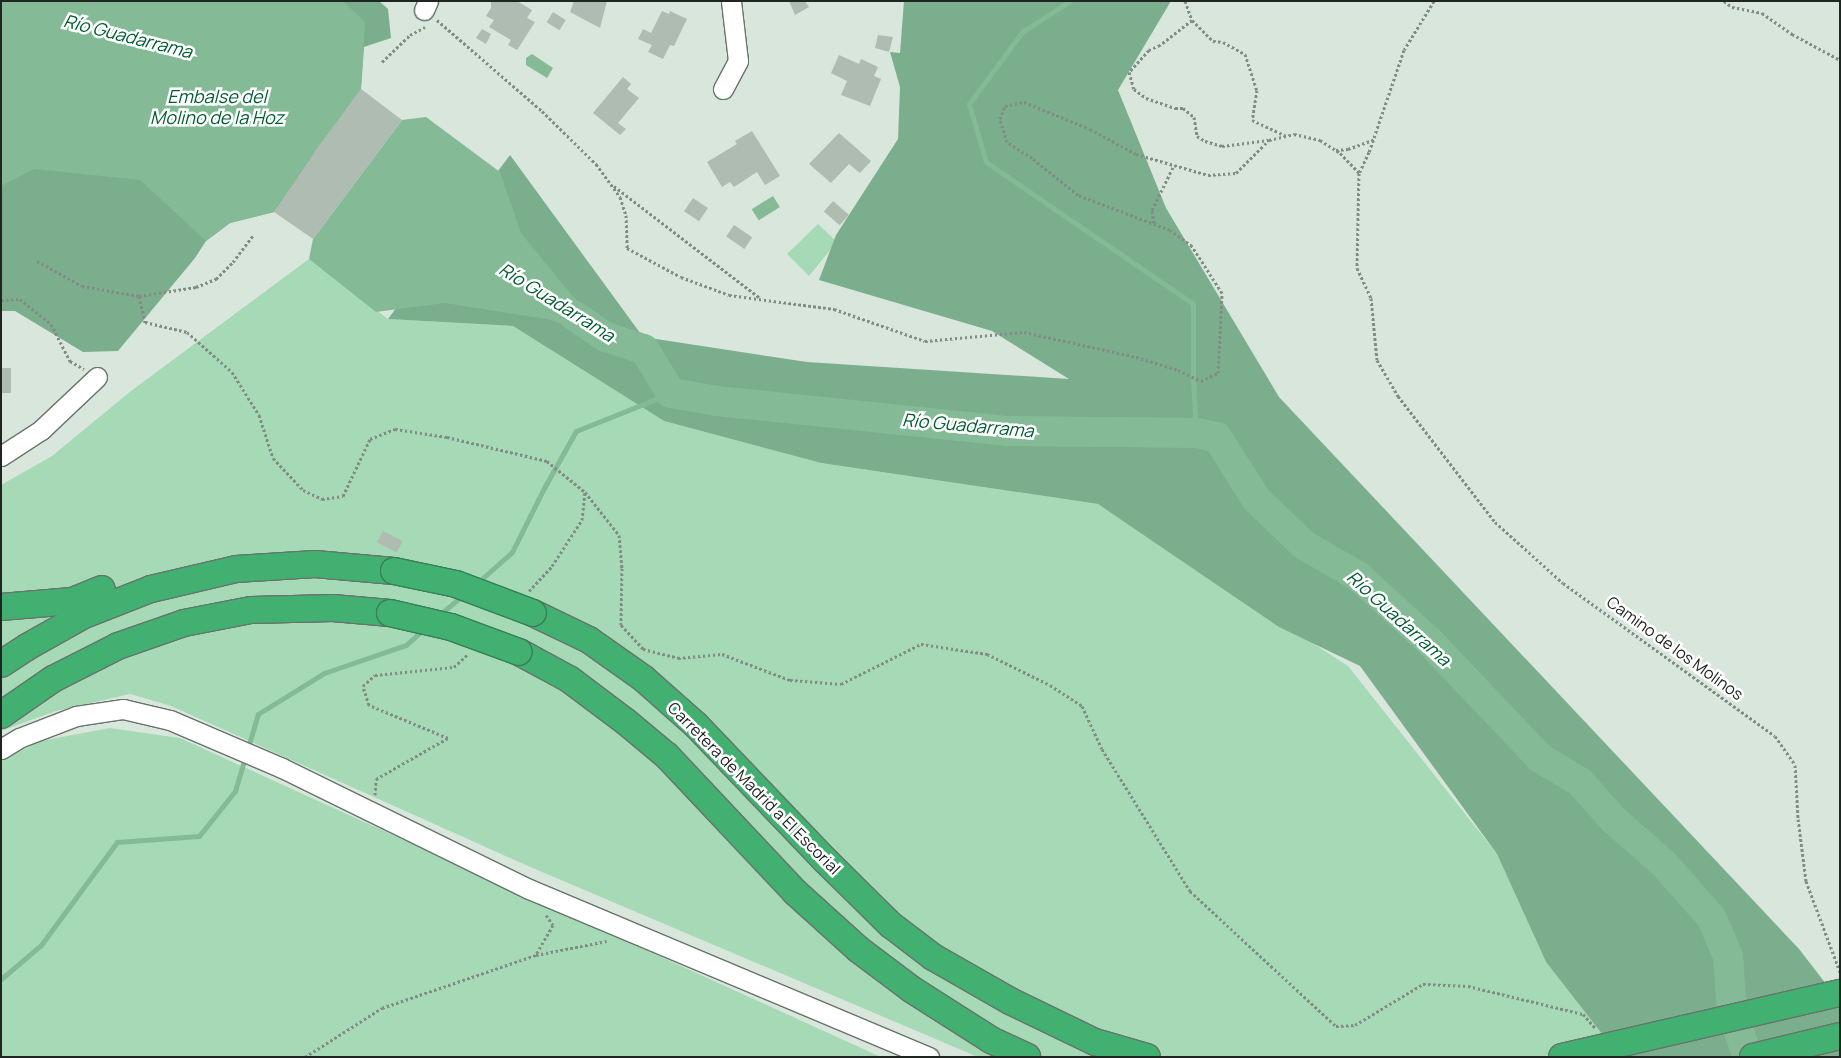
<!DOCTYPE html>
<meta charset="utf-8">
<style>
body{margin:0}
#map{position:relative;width:1841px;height:1058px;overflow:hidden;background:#d8e6dc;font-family:Manrope,sans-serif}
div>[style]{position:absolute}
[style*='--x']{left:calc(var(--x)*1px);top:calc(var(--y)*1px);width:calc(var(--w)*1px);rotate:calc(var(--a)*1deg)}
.green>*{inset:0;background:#a6dab7}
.forest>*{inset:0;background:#7bae8c}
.water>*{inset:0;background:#85ba97;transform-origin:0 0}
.stream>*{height:5px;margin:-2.5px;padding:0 2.5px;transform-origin:2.5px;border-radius:2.5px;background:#85ba97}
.river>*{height:30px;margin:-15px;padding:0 15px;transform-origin:15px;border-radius:15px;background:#85ba97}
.building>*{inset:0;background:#aebcb2;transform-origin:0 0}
.path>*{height:3px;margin-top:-1.5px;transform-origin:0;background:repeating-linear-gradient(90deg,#828c85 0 2.5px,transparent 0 5px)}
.roads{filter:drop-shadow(1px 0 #67746b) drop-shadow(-1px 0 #67746b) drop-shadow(0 1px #67746b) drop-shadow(0 -1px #67746b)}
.minor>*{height:19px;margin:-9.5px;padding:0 9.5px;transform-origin:9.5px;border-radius:9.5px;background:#fff}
.highway>*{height:26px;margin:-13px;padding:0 13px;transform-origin:13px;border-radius:13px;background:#41b071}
.bridges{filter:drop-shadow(1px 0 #357f55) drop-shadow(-1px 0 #357f55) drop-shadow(0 1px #357f55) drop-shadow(0 -1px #357f55)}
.highway-bridge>*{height:26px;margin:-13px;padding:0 13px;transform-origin:13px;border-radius:13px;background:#41b071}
span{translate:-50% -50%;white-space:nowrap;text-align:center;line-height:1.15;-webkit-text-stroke:5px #fff;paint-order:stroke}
.street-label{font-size:16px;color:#202521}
.water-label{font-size:18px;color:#005c32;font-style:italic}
.frame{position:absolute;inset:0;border:2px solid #202521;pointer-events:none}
</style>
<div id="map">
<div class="green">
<i style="clip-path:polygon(818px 224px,835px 240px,831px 249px,809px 276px,787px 254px)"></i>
<i style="clip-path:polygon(309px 259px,388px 319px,513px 326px,664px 421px,821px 463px,1098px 504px,1348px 666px,1497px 854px,1546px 962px,1620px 1057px,978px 1057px,528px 866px,171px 706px,130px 694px,56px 711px,1px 731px,1px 485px,52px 456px,131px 391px)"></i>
<i style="clip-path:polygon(110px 728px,180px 738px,881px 1057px,1px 1057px,1px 761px,40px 741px)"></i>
</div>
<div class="forest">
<i style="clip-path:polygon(1px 1px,379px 1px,388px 9px,391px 38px,364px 47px,361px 89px,274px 212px,230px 223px,206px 241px,195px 258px,118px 351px,83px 352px,15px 311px,1px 311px)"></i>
<i style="clip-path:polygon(904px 1px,1171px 1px,1118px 90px,1166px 208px,1279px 397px,1799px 949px,1840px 1002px,1840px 1057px,1620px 1057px,1546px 962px,1497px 854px,1360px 666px,1279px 627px,1098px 504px,821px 463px,664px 421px,513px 326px,388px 319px,510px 155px,643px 337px,807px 362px,1069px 379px,992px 331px,819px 280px,836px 235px,898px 139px,900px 87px,890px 52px,900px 53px)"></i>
</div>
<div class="water">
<i style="clip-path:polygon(1px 1px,343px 1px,365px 22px,361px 89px,320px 144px,274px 212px,230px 223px,206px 241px,140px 180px,34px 169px,1px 186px)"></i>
<i style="clip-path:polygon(532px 54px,553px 68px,547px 78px,526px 65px,526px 58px)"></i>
<i style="clip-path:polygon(426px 117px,500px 172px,521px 233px,606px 337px,547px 319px,445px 303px,376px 312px,309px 259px,313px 239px,402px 120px)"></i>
<i style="left:773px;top:196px;width:13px;height:25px;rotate:58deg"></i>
</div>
<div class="stream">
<i style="--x:1070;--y:1;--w:57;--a:147.1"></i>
<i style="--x:1022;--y:32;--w:89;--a:126.4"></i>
<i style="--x:969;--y:104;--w:60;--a:73.7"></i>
<i style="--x:986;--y:162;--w:251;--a:34.4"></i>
<i style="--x:1193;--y:304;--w:74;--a:90"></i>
<i style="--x:1193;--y:378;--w:55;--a:86.9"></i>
<i style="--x:476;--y:584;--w:48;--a:-41.6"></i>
<i style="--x:512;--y:552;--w:72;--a:-63.4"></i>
<i style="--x:544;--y:488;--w:65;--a:-60.7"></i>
<i style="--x:576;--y:431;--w:102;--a:-21.8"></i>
<i style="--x:438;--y:616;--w:31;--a:-40"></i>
<i style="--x:1;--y:979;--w:52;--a:-40.4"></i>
<i style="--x:41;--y:945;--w:128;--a:-53.6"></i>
<i style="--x:117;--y:842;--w:82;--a:-4.2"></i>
<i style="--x:199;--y:836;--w:58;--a:-51.3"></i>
<i style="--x:235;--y:791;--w:80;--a:-73.4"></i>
<i style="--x:258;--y:714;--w:78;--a:-31.8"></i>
<i style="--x:324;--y:673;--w:87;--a:-18.9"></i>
<i style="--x:406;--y:645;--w:24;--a:-42"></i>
</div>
<div class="river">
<i style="--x:573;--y:315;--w:40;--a:34"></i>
<i style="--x:606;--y:337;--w:40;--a:18"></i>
<i style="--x:644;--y:349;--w:52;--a:58.5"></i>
<i style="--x:671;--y:393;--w:47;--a:9.9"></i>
<i style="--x:717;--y:401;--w:293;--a:5.9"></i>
<i style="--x:1008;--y:431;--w:188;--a:0.6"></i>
<i style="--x:1196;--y:433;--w:21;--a:11"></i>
<i style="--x:1217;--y:437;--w:73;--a:57.8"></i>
<i style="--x:1256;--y:499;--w:66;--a:43.8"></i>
<i style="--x:1304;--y:545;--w:62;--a:29.9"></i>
<i style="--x:1358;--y:576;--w:98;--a:42.5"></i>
<i style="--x:1430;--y:642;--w:160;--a:46.5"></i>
<i style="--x:1540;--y:758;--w:47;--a:31"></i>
<i style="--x:1580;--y:782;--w:51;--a:48.2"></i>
<i style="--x:1614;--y:820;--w:65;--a:41.3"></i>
<i style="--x:1663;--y:863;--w:72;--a:48.4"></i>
<i style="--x:1711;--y:917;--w:43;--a:66.4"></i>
<i style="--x:1728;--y:956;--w:56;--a:85.9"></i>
<i style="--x:1732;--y:1012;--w:48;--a:70.4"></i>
</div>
<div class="building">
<i style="clip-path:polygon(491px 1px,517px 1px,532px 10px,527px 18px,535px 22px,517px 50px,508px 45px,511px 40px,489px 27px,494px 20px,486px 16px,491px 8px)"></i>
<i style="clip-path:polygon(574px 1px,607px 1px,600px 28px,570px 12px)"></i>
<i style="clip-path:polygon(789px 1px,805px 1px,809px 7px,795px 15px)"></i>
<i style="clip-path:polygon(662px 11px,669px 14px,670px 11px,687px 19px,674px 46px,670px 45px,663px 59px,648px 52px,652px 45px,638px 39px,643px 29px,651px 33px)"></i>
<i style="left:553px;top:12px;width:15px;height:12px;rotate:32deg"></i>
<i style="clip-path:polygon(482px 29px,491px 34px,486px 44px,476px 38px)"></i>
<i style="clip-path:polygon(878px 35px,893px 37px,889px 52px,875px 48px)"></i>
<i style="clip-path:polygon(839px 55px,859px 64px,861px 59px,878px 67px,874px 76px,881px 79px,870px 106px,841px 95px,847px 81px,831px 73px)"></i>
<i style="clip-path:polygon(623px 77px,631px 84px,627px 89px,639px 98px,618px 123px,626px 129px,620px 135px,593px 113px)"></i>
<i style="clip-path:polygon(361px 89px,402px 120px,313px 239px,274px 212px,320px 144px)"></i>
<i style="clip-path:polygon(752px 131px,780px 176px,765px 185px,757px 172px,734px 187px,730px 182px,722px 187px,707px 162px,737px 144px,735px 141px)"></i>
<i style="clip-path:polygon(839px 133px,871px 161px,860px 173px,849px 164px,831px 183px,809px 164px)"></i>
<i style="left:693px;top:198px;width:18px;height:16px;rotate:34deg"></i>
<i style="left:833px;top:201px;width:21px;height:14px;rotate:41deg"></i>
<i style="left:734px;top:225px;width:22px;height:14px;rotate:34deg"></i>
<i style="left:1px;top:368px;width:10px;height:25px"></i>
<i style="left:383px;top:531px;width:22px;height:13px;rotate:27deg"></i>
</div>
<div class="path">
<i style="--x:1185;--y:1;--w:20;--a:70"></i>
<i style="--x:1192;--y:20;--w:30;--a:45"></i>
<i style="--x:1213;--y:41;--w:10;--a:6"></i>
<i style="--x:1223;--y:42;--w:25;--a:29"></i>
<i style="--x:1245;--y:54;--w:38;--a:72"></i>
<i style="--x:1257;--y:90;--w:30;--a:99"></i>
<i style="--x:1252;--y:120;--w:38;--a:25"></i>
<i style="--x:1434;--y:1;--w:57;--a:121.5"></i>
<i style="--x:1404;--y:50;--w:108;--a:108.9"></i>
<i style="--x:1369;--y:152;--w:23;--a:115"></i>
<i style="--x:1359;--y:173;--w:95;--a:91.2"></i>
<i style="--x:1357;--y:268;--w:33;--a:65"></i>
<i style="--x:1371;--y:298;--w:62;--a:84.5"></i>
<i style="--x:1377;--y:360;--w:42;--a:59.7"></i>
<i style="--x:1398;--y:396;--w:159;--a:52.4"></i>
<i style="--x:1495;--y:522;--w:91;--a:41.9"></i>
<i style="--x:1563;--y:583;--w:261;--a:35.8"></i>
<i style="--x:1775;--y:736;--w:35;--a:55"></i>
<i style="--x:1795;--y:765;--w:54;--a:86.8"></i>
<i style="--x:1798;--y:819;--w:63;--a:82.6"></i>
<i style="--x:1806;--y:881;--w:97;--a:69.5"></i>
<i style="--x:1724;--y:1;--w:10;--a:37"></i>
<i style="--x:1732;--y:7;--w:31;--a:11"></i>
<i style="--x:1762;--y:13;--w:37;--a:35"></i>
<i style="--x:1792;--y:34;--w:55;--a:28.4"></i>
<i style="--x:437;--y:20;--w:139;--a:40.9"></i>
<i style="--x:542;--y:111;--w:76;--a:44.5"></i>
<i style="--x:596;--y:164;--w:41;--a:54"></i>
<i style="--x:620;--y:197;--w:19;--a:72"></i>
<i style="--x:626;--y:215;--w:33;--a:88"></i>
<i style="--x:627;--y:248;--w:61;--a:28.2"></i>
<i style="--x:681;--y:277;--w:51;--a:20.6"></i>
<i style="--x:729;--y:295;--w:106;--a:7.6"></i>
<i style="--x:834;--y:309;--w:96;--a:19.4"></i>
<i style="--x:925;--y:341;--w:99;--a:-5.2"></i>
<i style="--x:1024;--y:332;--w:115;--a:12.6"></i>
<i style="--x:1136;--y:357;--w:44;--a:17.2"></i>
<i style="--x:1178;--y:370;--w:25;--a:26"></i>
<i style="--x:1201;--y:381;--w:19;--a:-25"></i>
<i style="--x:1218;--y:373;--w:80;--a:-87.1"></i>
<i style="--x:1222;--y:293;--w:56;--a:-122.6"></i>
<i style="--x:1192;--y:246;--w:27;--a:-144"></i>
<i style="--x:1170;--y:230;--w:98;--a:-159.2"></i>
<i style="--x:1078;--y:195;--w:59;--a:-141.2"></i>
<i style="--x:1032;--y:158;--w:30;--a:-147"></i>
<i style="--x:1007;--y:142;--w:24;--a:-107"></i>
<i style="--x:1000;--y:119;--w:14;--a:-69"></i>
<i style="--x:1005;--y:106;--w:19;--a:-12"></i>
<i style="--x:1024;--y:102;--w:71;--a:22.2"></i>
<i style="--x:1090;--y:129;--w:52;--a:28.5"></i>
<i style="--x:1136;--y:154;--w:75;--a:16.3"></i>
<i style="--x:1208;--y:175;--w:28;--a:-4"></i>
<i style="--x:1236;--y:173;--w:47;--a:-45"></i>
<i style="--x:1269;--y:140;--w:26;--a:-13"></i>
<i style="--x:1294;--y:134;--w:27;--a:13"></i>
<i style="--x:1320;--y:140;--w:24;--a:33"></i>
<i style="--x:1340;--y:153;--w:28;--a:46"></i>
<i style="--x:1192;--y:20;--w:41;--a:142"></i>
<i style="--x:1160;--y:45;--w:12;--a:156"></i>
<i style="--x:1149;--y:50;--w:30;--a:132"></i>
<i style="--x:1129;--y:72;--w:18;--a:74"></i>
<i style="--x:1134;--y:89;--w:15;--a:37"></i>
<i style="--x:1146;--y:98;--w:31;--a:19"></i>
<i style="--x:1175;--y:108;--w:8;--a:0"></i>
<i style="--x:1183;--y:108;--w:14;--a:39"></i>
<i style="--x:1194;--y:117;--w:19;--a:81"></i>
<i style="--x:1197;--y:136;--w:9;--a:32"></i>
<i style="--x:1205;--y:141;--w:18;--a:16"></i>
<i style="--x:1222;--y:146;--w:47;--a:-7.3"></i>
<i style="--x:382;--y:62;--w:39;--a:-44"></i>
<i style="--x:410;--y:35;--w:17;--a:-28"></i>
<i style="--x:1336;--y:150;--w:12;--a:-5"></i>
<i style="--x:1348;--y:149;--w:27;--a:-20"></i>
<i style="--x:614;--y:186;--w:184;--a:37.5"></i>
<i style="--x:1154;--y:223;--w:13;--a:-99"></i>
<i style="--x:1152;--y:210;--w:50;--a:-63.9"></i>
<i style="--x:37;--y:261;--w:51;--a:29.1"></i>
<i style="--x:82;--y:286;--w:58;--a:10"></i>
<i style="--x:139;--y:296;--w:27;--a:77"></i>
<i style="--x:145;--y:322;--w:43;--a:13.4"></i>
<i style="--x:187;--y:332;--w:60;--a:41.6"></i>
<i style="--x:232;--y:372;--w:51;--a:57.9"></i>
<i style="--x:259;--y:415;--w:45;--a:72"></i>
<i style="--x:273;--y:458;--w:44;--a:46.8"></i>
<i style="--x:303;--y:490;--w:21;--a:25"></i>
<i style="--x:322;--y:499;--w:21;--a:-8"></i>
<i style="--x:343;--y:496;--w:63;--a:-64.7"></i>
<i style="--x:370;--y:439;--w:27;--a:-22"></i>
<i style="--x:395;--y:429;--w:53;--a:8.7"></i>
<i style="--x:447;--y:437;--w:103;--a:13.5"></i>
<i style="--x:547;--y:461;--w:49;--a:39.2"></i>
<i style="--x:585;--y:492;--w:55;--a:51.7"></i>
<i style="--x:619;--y:535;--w:33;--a:85"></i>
<i style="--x:622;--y:568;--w:57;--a:91"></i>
<i style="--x:621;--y:625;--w:33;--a:47"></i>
<i style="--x:643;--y:649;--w:36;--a:14"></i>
<i style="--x:678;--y:658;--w:44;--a:-5.2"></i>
<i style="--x:722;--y:654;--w:73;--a:20.9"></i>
<i style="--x:790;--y:680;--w:51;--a:4.5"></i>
<i style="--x:841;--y:684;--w:89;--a:-26.6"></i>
<i style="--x:921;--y:644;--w:67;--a:8.6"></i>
<i style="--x:987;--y:654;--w:70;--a:26.2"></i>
<i style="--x:1050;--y:685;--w:38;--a:33"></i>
<i style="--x:1082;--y:706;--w:47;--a:65.1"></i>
<i style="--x:1102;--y:749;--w:167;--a:58.2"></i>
<i style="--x:1190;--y:891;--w:199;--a:42.8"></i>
<i style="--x:1336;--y:1026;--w:19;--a:-3"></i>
<i style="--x:1355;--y:1025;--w:79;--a:-31.1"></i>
<i style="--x:1423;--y:984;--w:45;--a:2.5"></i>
<i style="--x:1468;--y:986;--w:118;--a:13.7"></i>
<i style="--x:1583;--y:1014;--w:18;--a:49"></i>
<i style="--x:139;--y:296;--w:58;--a:-9"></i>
<i style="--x:196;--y:287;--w:22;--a:-22"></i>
<i style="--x:216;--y:279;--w:24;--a:-45"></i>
<i style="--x:233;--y:262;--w:34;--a:-53"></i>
<i style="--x:1;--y:300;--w:19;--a:-3"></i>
<i style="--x:20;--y:299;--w:40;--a:39"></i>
<i style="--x:51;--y:324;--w:42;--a:62.8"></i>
<i style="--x:70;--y:361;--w:16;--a:30"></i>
<i style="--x:529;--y:591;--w:34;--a:-47"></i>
<i style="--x:552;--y:566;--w:55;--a:-56.9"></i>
<i style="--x:582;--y:520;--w:28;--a:-84"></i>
<i style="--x:375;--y:795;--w:16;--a:-86"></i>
<i style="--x:376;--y:779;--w:83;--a:-29.7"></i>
<i style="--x:448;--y:738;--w:86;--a:-157.3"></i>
<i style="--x:369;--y:705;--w:20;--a:-108"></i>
<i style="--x:363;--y:686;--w:16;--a:-43"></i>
<i style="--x:375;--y:675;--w:79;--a:-5.8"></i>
<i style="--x:454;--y:667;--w:18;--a:-43"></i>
<i style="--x:546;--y:915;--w:12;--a:55"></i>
<i style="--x:553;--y:925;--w:34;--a:120"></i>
<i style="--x:536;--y:955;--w:72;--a:-11.2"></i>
<i style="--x:305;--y:1057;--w:91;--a:-32.5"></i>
<i style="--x:382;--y:1008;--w:163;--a:-19"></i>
</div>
<div class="roads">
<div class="minor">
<i style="--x:424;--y:10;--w:10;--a:-66"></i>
<i style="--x:723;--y:89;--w:32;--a:-62"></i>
<i style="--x:738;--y:61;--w:60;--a:-96.7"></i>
<i style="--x:1;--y:456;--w:48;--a:-33"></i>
<i style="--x:41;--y:430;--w:77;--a:-43.4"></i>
<i style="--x:1;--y:749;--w:21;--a:-31"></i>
<i style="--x:19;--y:738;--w:61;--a:-21.1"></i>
<i style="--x:76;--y:716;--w:48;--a:-8.5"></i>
<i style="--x:123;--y:709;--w:48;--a:13.2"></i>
<i style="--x:170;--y:720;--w:122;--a:23.2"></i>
<i style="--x:282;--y:768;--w:275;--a:26.1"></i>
<i style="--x:529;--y:889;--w:434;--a:22.8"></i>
</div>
<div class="highway">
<i style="--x:1;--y:607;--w:71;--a:-4.8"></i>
<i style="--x:72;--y:601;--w:32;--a:-22"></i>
<i style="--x:533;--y:613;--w:62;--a:25.7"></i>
<i style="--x:589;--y:640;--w:67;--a:35.3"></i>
<i style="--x:644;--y:679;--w:69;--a:41.5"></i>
<i style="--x:696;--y:725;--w:188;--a:46.3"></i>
<i style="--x:826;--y:861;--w:91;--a:44.6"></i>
<i style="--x:891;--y:925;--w:53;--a:37.3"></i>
<i style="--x:933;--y:957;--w:89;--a:29.7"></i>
<i style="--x:1010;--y:1001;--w:94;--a:25.8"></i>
<i style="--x:1095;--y:1042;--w:54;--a:16.1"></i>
<i style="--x:519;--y:652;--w:57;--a:28.4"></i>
<i style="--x:569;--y:679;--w:70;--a:36.9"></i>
<i style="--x:625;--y:721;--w:55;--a:39.8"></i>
<i style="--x:667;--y:756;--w:187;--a:46.7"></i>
<i style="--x:795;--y:892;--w:85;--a:42.1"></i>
<i style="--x:858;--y:949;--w:66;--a:37"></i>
<i style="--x:911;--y:989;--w:95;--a:32.5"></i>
<i style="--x:991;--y:1040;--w:40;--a:25"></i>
<i style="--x:1;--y:664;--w:31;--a:-33"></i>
<i style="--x:27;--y:647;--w:63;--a:-29.4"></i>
<i style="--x:82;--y:616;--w:74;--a:-21.4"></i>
<i style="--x:151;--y:589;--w:87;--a:-13.2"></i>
<i style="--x:236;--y:569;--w:79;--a:-3.6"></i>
<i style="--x:315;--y:564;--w:79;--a:5.1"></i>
<i style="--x:1;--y:715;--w:63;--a:-34.7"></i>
<i style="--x:53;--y:679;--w:73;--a:-26.9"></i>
<i style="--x:118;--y:646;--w:70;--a:-19.2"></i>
<i style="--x:184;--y:623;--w:68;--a:-11"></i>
<i style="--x:251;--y:610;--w:82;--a:-1.4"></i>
<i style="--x:333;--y:608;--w:57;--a:5"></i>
<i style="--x:1562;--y:1057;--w:285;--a:-13"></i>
<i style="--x:1753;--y:1057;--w:89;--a:-13.6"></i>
</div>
</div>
<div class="bridges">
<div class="highway-bridge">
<i style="--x:394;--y:571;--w:63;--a:11.8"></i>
<i style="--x:456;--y:584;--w:82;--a:20.6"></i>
<i style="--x:390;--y:613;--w:63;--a:12.9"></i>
<i style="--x:451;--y:627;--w:72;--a:20.2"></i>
</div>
</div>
<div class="street-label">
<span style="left:1675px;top:648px;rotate:36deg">Camino de los Molinos</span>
<span style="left:754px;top:788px;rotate:45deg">Carretera de Madrid a El Escorial</span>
</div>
<div class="water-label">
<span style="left:128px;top:36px;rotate:14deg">Río Guadarrama</span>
<span style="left:217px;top:107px">Embalse del<br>Molino de la Hoz</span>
<span style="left:557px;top:302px;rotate:32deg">Río Guadarrama</span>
<span style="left:968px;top:425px;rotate:5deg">Río Guadarrama</span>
<span style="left:1399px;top:618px;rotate:42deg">Río Guadarrama</span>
</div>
<div class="frame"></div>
</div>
